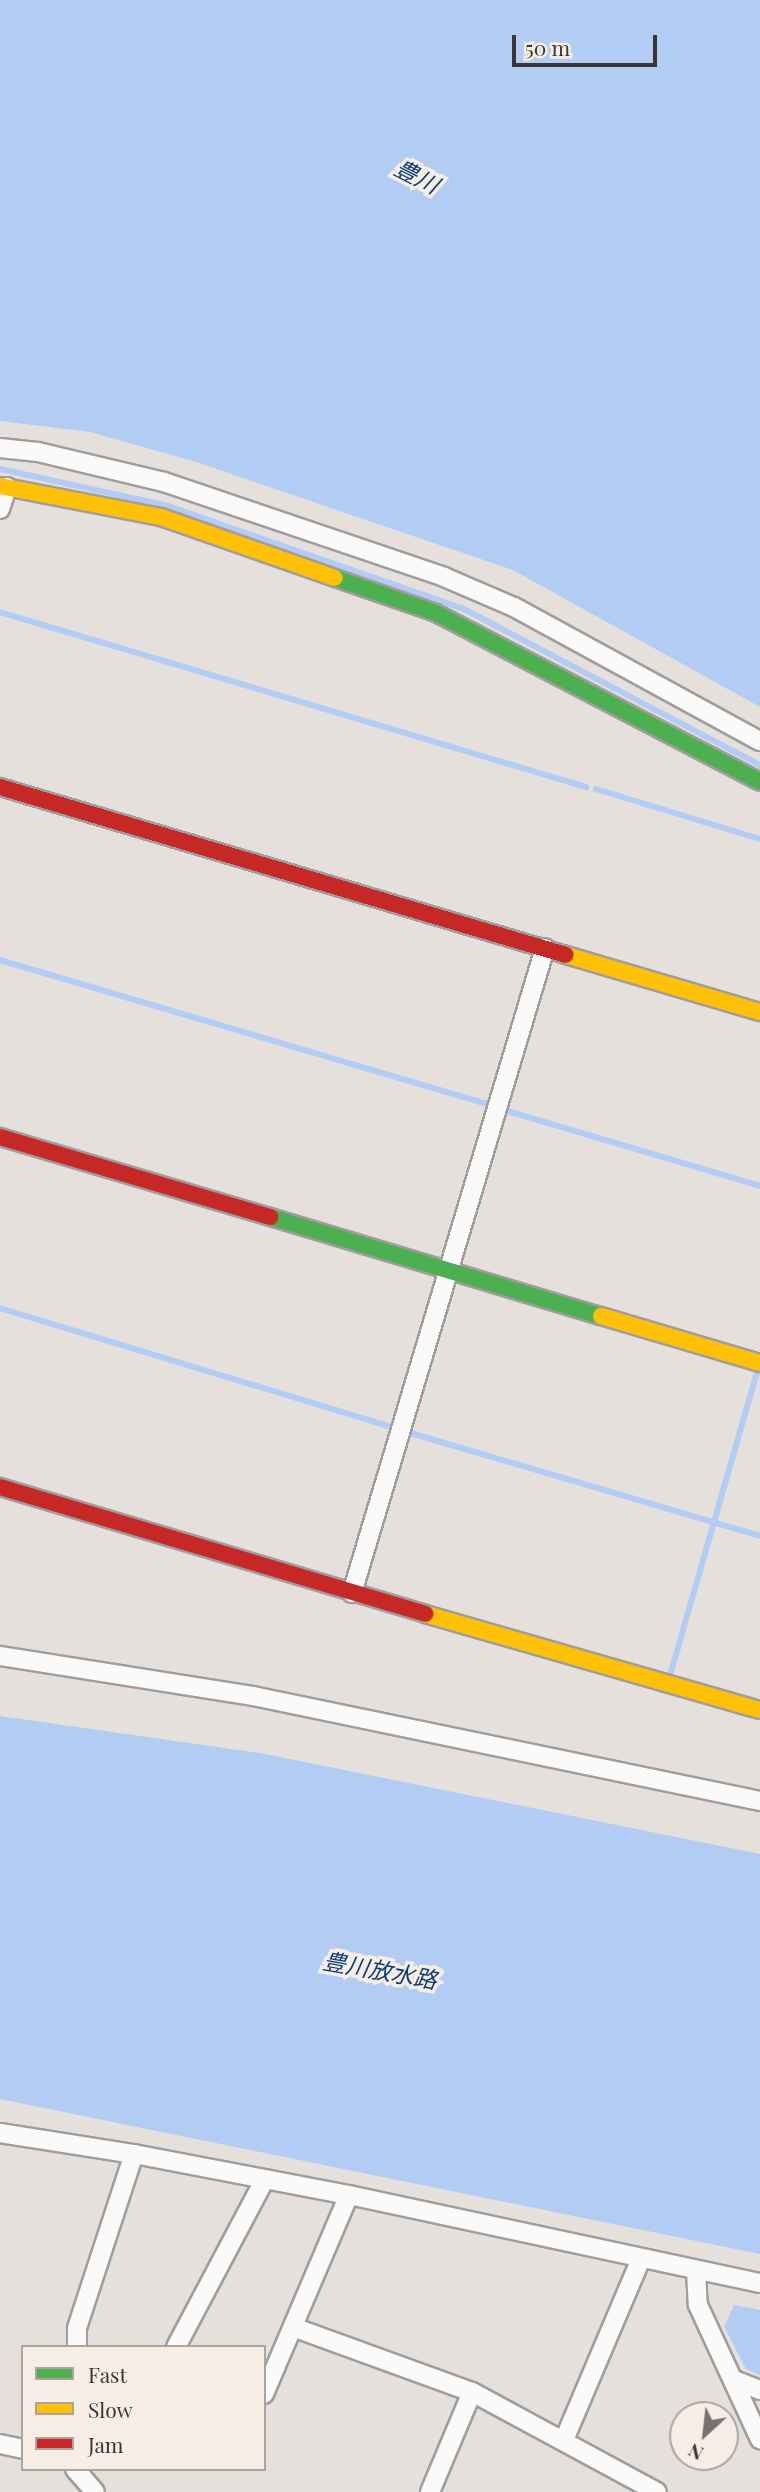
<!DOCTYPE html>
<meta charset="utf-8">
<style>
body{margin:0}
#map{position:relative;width:760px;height:2492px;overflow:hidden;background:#e5e0dc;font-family:"Playfair Display","Noto Sans JP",serif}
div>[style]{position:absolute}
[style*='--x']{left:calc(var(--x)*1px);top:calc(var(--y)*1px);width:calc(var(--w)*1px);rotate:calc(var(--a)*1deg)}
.water>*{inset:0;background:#b2ccf3}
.stream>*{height:6px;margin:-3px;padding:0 3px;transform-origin:3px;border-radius:3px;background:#b2ccf3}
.roads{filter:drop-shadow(2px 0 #a19d9b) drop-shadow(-2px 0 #a19d9b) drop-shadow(0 2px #a19d9b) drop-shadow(0 -2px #a19d9b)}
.street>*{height:18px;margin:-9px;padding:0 9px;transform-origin:9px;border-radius:9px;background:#fbfafa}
.fast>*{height:16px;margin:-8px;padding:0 8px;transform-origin:8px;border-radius:8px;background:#4caf50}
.slow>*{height:16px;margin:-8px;padding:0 8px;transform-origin:8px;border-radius:8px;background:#ffc107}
.jam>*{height:16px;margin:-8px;padding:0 8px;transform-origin:8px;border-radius:8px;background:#c62828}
span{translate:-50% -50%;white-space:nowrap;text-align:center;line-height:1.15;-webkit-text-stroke:7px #f6eee5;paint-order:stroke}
.water-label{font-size:23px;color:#0d3c79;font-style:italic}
.legend{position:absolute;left:21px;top:2345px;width:245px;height:126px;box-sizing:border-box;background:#f6eee5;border:2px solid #aba59e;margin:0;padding:9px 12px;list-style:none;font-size:21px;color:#3a3733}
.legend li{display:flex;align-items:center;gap:14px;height:35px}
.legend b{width:35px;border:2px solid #aba59e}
.north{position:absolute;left:669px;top:2401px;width:70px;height:70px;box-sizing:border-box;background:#f6eee5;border:2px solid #aba59e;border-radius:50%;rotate:207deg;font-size:19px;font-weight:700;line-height:28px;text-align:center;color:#3a3733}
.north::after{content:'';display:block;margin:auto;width:24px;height:32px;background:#76726e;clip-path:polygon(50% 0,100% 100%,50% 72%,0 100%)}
.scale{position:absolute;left:512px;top:35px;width:145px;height:32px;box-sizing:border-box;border:4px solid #3a3733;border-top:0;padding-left:9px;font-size:21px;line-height:24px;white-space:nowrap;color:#3a3733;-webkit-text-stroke:5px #f6eee5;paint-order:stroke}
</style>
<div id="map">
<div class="water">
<i style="clip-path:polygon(0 0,760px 0,760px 707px,513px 570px,193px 461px,90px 432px,0 421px)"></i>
<i style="clip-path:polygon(0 1716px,260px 1753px,760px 1854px,760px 2254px,0 2099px)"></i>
<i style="clip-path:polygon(734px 2305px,760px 2310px,760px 2375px,746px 2369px,724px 2327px)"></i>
</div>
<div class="stream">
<i style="--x:0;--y:469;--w:172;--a:12.4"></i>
<i style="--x:168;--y:506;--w:313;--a:19.2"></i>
<i style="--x:464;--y:609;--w:335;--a:27.8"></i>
<i style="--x:0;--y:612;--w:612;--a:16.63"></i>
<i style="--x:596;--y:789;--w:171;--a:17"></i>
<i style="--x:0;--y:960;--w:511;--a:16.48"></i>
<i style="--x:504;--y:1110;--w:267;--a:16.5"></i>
<i style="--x:0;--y:1308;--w:413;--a:16.9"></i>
<i style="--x:407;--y:1432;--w:368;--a:16.4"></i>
<i style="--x:671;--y:1672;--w:312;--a:-74"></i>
</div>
<div class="roads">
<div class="street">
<i style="--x:0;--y:448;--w:38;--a:6"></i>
<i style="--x:38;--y:452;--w:130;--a:13.4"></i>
<i style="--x:164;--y:482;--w:296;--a:18.7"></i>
<i style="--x:444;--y:577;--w:76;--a:23.2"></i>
<i style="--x:514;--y:607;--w:280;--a:28.6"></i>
<i style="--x:0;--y:509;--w:23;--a:-72"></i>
<i style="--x:352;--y:1593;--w:673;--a:-73.34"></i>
<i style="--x:0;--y:1656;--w:256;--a:9"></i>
<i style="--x:253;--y:1696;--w:518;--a:11.7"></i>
<i style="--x:0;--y:2133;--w:136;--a:8.9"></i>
<i style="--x:134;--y:2154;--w:219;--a:10.8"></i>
<i style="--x:349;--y:2195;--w:420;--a:12.1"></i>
<i style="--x:696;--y:2271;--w:34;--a:87"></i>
<i style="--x:698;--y:2305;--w:148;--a:65.2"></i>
<i style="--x:293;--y:2327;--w:190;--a:20"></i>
<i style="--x:472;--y:2392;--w:210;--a:28.4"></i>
<i style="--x:77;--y:2347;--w:19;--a:-90"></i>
<i style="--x:77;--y:2328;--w:183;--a:-71.9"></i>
<i style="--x:176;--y:2347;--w:190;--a:-62.1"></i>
<i style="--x:734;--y:2380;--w:28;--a:21"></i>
<i style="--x:264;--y:2394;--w:216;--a:-66.9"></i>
<i style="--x:564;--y:2440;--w:197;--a:-67"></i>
<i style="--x:0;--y:2444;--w:24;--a:12"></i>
<i style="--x:75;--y:2469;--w:30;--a:49"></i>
<i style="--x:430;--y:2492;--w:108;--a:-67.2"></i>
</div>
<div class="fast">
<i style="--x:335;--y:578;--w:107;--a:19.1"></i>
<i style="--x:436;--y:613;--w:365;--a:27.5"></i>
<i style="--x:270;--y:1217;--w:345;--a:16.7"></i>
</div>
<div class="slow">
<i style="--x:0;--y:486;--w:164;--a:10.9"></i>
<i style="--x:161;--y:517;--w:184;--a:19.3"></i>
<i style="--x:566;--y:955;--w:202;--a:16.4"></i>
<i style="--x:601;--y:1316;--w:166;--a:16.5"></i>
<i style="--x:425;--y:1614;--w:348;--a:16"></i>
</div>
<div class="jam">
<i style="--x:0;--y:787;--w:590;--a:16.53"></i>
<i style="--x:0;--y:1137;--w:282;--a:16.5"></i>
<i style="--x:0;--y:1487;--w:444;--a:16.6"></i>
</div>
</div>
<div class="water-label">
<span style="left:417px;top:176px;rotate:27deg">豊川</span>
<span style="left:380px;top:1970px;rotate:10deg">豊川放水路</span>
</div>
<ul class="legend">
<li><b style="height:9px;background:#4caf50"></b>Fast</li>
<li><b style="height:9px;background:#ffc107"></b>Slow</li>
<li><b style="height:9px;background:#c62828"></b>Jam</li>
</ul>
<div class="north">N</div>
<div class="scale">50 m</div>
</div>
